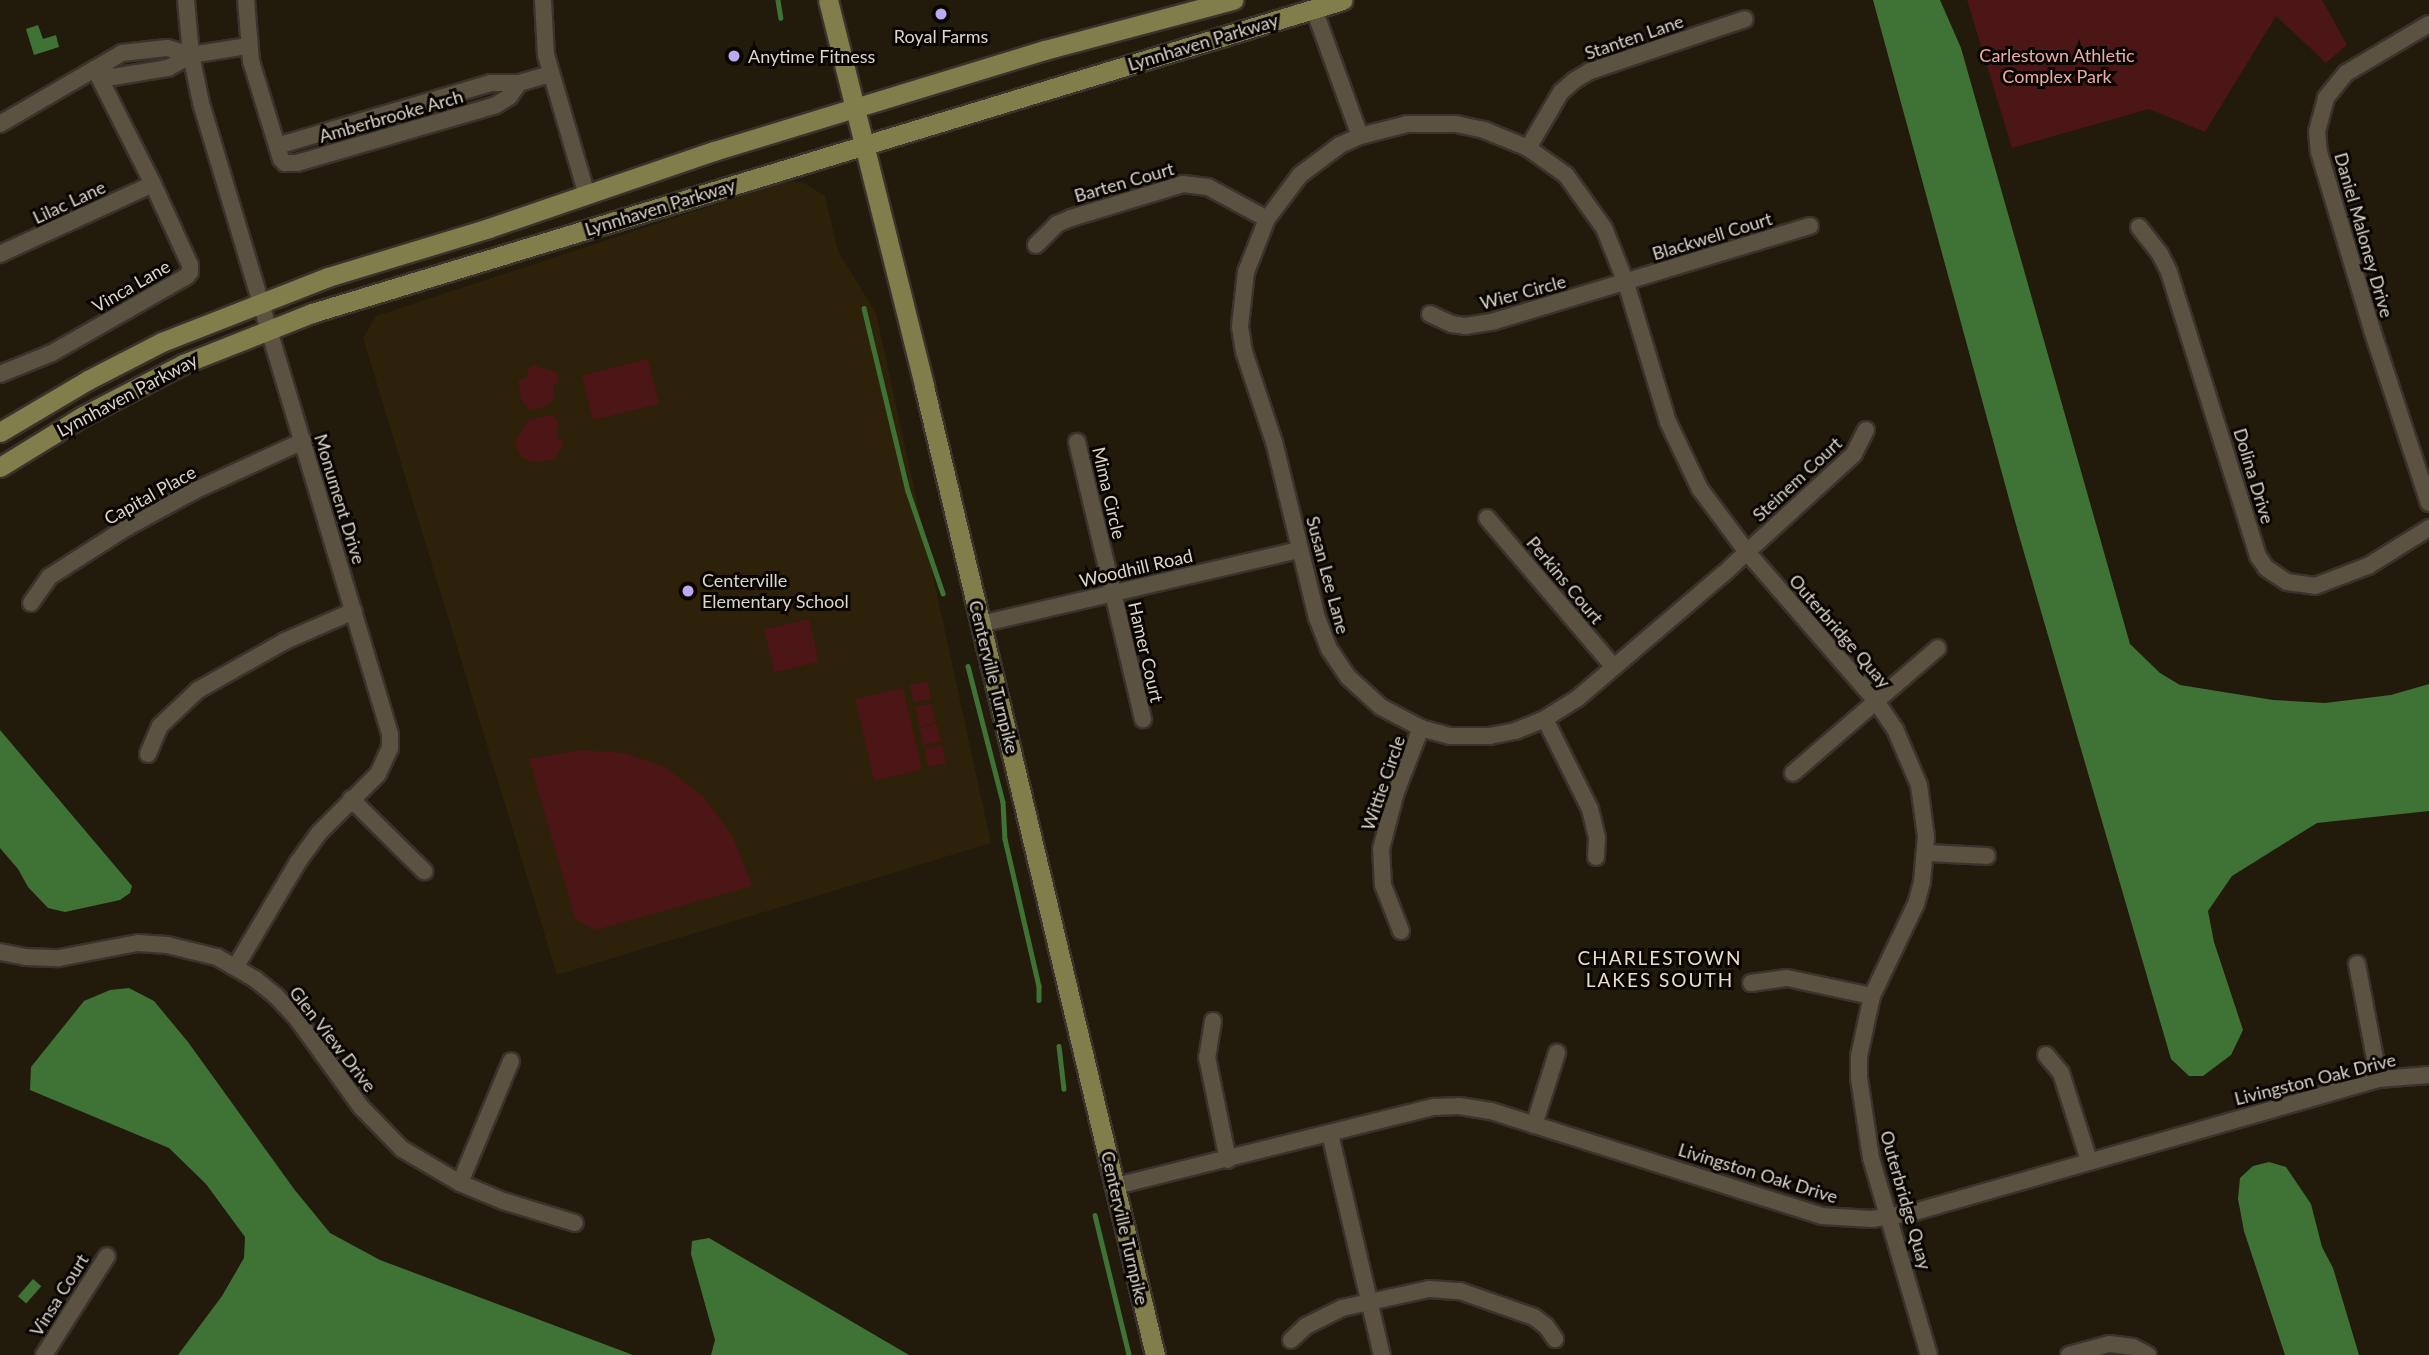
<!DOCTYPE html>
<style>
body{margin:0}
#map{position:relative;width:2429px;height:1355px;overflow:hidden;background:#221a0a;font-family:Lato,sans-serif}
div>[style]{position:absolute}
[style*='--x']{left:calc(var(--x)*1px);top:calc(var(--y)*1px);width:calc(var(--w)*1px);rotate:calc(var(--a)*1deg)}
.built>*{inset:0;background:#2d210a}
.green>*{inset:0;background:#4c1516;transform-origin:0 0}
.water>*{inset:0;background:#3f7335;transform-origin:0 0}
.stream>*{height:4.5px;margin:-2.25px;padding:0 2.25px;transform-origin:2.25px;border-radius:2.25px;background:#3f7335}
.roads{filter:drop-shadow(2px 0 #3a332d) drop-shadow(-2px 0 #3a332d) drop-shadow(0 2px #3a332d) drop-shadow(0 -2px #3a332d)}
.minor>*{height:16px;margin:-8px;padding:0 8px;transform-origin:8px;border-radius:8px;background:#5c5241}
.major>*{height:19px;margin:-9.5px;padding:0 9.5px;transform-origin:9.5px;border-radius:9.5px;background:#817e4b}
.dots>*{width:19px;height:19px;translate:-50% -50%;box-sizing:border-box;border:4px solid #090602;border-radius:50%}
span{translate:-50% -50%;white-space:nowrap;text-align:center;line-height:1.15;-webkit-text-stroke:6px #090602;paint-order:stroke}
.poi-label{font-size:18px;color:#dbd5cb}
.left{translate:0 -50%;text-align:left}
.street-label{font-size:18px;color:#dbd5cb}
.park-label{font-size:18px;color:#f1aba7}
.neighbourhood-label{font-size:19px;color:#e8dcc8;letter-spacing:2px}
</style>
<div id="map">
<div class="built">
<i style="clip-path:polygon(787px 181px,804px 183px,825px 196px,838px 251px,876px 313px,991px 843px,557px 975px,363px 338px,376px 316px)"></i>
</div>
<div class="green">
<i style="clip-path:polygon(1967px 0,2322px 0,2347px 45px,2326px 63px,2276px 16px,2205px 132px,2149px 109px,2012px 148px)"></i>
<i style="left:648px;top:359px;width:46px;height:68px;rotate:76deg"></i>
<i style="clip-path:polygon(533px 365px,557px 372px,559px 382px,553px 386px,555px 396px,548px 406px,530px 411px,521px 399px,518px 381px,527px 377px,528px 368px)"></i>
<i style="clip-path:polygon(551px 415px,559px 421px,557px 438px,565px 442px,554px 460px,534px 462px,521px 458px,515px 442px,528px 420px)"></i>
<i style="left:809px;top:619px;width:44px;height:46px;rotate:77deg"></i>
<i style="left:927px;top:681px;width:18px;height:18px;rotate:77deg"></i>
<i style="left:903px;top:688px;width:84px;height:49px;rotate:77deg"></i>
<i style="left:931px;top:703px;width:20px;height:17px;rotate:75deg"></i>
<i style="left:937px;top:724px;width:18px;height:18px;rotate:77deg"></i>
<i style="left:942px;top:745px;width:19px;height:18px;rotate:78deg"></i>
<i style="clip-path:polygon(579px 750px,625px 753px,667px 768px,704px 797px,733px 837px,752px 886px,596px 930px,575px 919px,529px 759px)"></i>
</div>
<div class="water">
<i style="clip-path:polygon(1873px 0,1940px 0,1961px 48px,2130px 644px,2160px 673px,2180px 685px,2273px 700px,2325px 703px,2391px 695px,2429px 684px,2429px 811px,2317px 823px,2232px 876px,2208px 911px,2214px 942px,2243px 1030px,2231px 1055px,2203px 1076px,2189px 1076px,2171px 1059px,2018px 532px)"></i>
<i style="clip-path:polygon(38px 25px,43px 39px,56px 35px,59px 47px,34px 55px,26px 29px)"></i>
<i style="clip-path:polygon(0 730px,132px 886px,130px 893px,120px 900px,65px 912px,48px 908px,28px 887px,18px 869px,0 848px)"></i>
<i style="clip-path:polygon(129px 988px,154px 1001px,188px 1042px,294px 1189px,330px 1233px,380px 1260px,633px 1355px,178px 1355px,222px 1296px,244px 1258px,245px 1237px,206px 1184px,169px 1148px,30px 1090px,31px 1067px,84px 1001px,110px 990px)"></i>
<i style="clip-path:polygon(2269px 1162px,2286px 1167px,2311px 1204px,2322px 1247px,2333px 1268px,2359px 1355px,2285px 1355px,2244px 1231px,2238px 1199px,2240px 1178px,2253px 1166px)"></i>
<i style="clip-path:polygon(709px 1238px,909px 1355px,711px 1355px,715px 1340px,691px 1254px,692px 1241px)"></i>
<i style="left:33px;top:1279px;width:11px;height:23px;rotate:41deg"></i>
</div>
<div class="stream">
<i style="--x:778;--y:0;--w:18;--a:81"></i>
<i style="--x:864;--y:308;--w:188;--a:76.5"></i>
<i style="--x:908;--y:491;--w:108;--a:71.1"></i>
<i style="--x:968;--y:666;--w:140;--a:75.6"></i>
<i style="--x:1003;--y:802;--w:37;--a:87"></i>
<i style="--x:1005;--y:839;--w:151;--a:77"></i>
<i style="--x:1039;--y:986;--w:14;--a:90"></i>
<i style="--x:1059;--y:1046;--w:43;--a:83.4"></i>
<i style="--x:1095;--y:1215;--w:144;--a:76.3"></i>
</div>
<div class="roads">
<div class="minor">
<i style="--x:186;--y:0;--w:55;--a:84.8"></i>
<i style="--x:191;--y:55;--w:49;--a:78.2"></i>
<i style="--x:201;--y:103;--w:659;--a:73.33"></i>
<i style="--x:390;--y:734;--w:14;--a:90"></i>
<i style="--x:390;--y:748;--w:29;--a:115"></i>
<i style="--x:378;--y:774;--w:83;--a:135"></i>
<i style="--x:319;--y:833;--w:36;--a:126"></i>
<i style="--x:298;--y:862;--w:121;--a:120.8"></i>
<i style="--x:246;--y:0;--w:61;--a:85.3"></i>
<i style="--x:251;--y:61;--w:102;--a:73"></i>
<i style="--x:281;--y:159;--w:6;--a:45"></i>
<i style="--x:285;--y:163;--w:12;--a:0"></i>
<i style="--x:297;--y:163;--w:207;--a:-16.2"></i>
<i style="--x:496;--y:105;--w:15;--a:-32"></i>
<i style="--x:509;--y:97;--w:17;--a:-54"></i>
<i style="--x:543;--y:0;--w:55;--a:86.9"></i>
<i style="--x:546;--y:55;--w:146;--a:73.7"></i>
<i style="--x:1314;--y:9;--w:135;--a:70.1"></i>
<i style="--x:2429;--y:24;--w:96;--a:149.4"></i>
<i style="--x:2346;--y:73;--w:32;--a:129"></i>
<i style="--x:2326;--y:98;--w:34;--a:105"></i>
<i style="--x:2317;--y:131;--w:21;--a:85"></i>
<i style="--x:2319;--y:152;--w:186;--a:73.4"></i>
<i style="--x:2372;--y:330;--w:182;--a:71.8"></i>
<i style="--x:95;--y:69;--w:20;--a:24"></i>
<i style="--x:113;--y:77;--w:56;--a:-9.3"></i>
<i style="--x:168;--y:68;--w:26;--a:-29"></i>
<i style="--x:191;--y:55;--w:58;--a:-9"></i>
<i style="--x:0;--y:124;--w:141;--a:-30.2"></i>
<i style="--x:122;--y:53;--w:45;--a:-6.3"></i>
<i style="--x:167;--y:48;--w:25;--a:16"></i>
<i style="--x:277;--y:146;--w:223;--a:-16.4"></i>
<i style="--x:491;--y:83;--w:28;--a:0"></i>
<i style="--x:519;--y:83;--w:33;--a:-16"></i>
<i style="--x:1528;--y:148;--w:65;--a:-59.5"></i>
<i style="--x:1561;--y:92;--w:18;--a:-41"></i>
<i style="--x:1575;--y:80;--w:17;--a:-31"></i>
<i style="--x:1590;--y:71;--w:163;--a:-18.5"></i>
<i style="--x:2139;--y:227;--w:34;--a:52"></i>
<i style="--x:2160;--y:254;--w:20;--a:63"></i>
<i style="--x:2169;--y:272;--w:298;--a:72.6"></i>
<i style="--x:2258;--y:556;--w:14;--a:56"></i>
<i style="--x:2266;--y:568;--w:25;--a:34"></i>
<i style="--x:2287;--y:582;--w:28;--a:8"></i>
<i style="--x:2315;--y:586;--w:57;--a:-20.7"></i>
<i style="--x:2368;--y:566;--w:72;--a:-31.9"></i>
<i style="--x:1036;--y:245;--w:30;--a:-45"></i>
<i style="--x:1057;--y:224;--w:15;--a:-23"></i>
<i style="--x:1071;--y:218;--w:117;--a:-16.9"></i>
<i style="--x:1183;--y:184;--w:25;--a:7"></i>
<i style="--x:1208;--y:187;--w:67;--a:28.5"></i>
<i style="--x:0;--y:254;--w:168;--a:-24.6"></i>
<i style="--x:1430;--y:314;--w:23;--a:25"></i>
<i style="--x:1451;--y:324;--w:14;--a:8"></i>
<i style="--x:1465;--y:326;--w:30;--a:-9"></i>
<i style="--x:1495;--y:321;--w:329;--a:-16.8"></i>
<i style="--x:0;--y:374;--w:56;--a:-22"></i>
<i style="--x:52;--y:353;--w:155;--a:-29.7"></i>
<i style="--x:187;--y:276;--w:5;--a:-53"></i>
<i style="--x:190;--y:272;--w:7;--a:-90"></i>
<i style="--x:190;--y:265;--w:89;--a:-114.6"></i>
<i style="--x:153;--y:184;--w:129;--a:-116.8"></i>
<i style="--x:1866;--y:430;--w:27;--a:117"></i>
<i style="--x:1854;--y:454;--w:145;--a:137.5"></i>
<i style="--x:1747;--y:552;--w:33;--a:137"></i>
<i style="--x:1723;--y:574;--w:191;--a:139.5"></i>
<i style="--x:1578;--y:698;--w:39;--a:148"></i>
<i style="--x:1545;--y:719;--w:32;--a:158"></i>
<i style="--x:1515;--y:731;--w:25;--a:169"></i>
<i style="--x:1490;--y:736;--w:40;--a:180"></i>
<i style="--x:1450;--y:736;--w:30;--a:-165"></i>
<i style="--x:1421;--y:728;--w:45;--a:-152.3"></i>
<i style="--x:1381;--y:707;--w:45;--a:-137.7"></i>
<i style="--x:1348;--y:677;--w:34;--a:-124"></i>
<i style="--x:1329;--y:649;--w:33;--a:-111"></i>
<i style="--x:1317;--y:618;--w:181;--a:-103.7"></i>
<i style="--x:1274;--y:442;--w:95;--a:-108.4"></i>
<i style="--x:1244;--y:352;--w:26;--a:-99"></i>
<i style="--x:1240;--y:326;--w:54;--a:-83.7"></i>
<i style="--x:1246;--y:272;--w:57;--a:-68.4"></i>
<i style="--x:1267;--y:219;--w:55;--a:-53.1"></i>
<i style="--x:1300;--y:175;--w:50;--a:-36.9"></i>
<i style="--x:1340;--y:145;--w:22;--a:-24"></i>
<i style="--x:1360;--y:136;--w:49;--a:-14.3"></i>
<i style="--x:1407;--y:124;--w:49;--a:0"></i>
<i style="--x:1456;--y:124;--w:29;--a:12"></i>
<i style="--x:1484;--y:130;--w:48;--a:22.2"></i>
<i style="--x:1528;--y:148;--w:47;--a:35.4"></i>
<i style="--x:1566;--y:175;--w:65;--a:54.4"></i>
<i style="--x:1604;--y:228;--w:59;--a:68.2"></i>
<i style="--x:1626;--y:283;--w:145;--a:73.2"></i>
<i style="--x:1668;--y:422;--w:74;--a:64.5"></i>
<i style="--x:1700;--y:489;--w:79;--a:53.3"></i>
<i style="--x:1747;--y:552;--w:197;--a:49.1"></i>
<i style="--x:1876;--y:701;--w:34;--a:56"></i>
<i style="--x:1895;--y:729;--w:61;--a:66.8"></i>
<i style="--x:1919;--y:785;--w:52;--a:82.3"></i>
<i style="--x:1926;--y:837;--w:45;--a:95.1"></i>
<i style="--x:1922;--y:882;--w:23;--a:105"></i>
<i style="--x:1916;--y:904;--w:102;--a:115.6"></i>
<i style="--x:1872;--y:996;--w:61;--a:102.2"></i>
<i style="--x:1859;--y:1056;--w:22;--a:90"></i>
<i style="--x:1859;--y:1078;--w:81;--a:81.5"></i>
<i style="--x:1871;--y:1158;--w:205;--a:73.6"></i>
<i style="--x:1077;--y:442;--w:285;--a:76.6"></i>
<i style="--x:1487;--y:518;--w:196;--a:49.6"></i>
<i style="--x:31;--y:603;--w:32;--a:-55"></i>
<i style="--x:49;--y:577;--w:91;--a:-32.5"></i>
<i style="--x:126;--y:528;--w:77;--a:-28.6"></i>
<i style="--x:194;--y:491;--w:120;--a:-24.6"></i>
<i style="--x:981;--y:624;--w:327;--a:-13.1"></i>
<i style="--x:1545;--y:719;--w:101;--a:63.4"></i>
<i style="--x:1590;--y:809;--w:30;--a:76"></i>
<i style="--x:1597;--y:838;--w:19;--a:93"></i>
<i style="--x:148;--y:754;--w:30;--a:-67"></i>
<i style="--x:160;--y:726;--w:52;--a:-43.5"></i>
<i style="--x:198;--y:690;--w:100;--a:-29.4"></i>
<i style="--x:285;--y:641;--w:75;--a:-23.5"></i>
<i style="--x:1793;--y:773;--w:191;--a:-40.8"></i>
<i style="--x:351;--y:799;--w:103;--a:44.6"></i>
<i style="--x:1926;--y:853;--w:61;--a:2.8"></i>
<i style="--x:1401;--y:931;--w:49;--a:-111.4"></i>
<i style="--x:1383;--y:885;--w:36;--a:-93"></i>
<i style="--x:1381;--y:849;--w:59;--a:-75.3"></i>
<i style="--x:1396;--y:792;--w:69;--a:-68.7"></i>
<i style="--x:0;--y:952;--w:25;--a:11"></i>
<i style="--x:25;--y:957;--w:34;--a:2"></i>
<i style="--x:59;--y:958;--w:80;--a:-10.8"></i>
<i style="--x:138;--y:943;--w:29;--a:4"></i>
<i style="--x:167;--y:945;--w:51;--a:13.5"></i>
<i style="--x:217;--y:957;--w:44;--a:30.1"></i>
<i style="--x:255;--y:979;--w:27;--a:39"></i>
<i style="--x:276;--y:996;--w:33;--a:47"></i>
<i style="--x:298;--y:1020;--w:107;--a:54.1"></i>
<i style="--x:361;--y:1107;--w:59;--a:45.7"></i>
<i style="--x:402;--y:1149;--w:67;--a:30.4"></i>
<i style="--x:460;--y:1183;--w:47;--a:22.7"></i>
<i style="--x:503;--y:1201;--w:75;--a:17"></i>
<i style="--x:2357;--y:964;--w:117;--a:79.2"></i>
<i style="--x:1751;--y:983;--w:36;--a:-8"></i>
<i style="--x:1787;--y:978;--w:87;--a:12"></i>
<i style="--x:1213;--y:1021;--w:36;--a:99"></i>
<i style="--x:1207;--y:1057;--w:105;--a:78.5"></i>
<i style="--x:2046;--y:1055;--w:23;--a:50"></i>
<i style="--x:2061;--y:1073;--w:92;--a:72.3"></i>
<i style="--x:1534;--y:1125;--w:76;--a:-72.3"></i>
<i style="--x:1330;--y:1134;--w:227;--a:76.8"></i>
<i style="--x:460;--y:1183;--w:132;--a:-67.3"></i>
<i style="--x:1116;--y:1186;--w:328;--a:-14"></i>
<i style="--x:1434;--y:1107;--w:25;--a:-2"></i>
<i style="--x:1459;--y:1106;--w:32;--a:9"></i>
<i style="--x:1491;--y:1111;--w:347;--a:17.6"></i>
<i style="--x:1822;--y:1216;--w:50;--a:3.4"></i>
<i style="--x:1872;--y:1219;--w:39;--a:-9"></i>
<i style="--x:1911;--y:1213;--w:487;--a:-16"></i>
<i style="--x:2379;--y:1079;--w:50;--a:-4.6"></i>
<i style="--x:1291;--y:1340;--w:21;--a:-43"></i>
<i style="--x:1306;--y:1326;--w:40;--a:-26.6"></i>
<i style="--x:1342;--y:1308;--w:89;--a:-12.3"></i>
<i style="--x:1429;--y:1289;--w:31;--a:4"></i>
<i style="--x:1460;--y:1291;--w:78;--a:19.4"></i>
<i style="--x:1534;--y:1317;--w:15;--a:37"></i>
<i style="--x:1546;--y:1326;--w:16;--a:55"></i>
<i style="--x:44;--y:1355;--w:117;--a:-57.5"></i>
<i style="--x:2069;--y:1355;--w:41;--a:-15.4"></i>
<i style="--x:2109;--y:1344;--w:24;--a:7"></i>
<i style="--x:2133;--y:1347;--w:17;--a:28"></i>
</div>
<div class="major">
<i style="--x:828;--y:0;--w:398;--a:76"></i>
<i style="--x:924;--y:386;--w:996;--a:76.59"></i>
<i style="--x:0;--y:432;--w:102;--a:-30.6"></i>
<i style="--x:88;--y:380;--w:83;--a:-27.2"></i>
<i style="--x:162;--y:342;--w:178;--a:-21.4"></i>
<i style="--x:328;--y:277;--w:168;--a:-16.9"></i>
<i style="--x:489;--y:228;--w:238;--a:-18.9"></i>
<i style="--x:714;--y:151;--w:346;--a:-17"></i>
<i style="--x:1045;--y:50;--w:195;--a:-14.9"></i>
<i style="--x:0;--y:467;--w:97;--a:-31.6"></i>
<i style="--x:83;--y:416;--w:113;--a:-27.5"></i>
<i style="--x:183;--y:364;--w:139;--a:-21.6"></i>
<i style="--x:312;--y:313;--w:1077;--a:-16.89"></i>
</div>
</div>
<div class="dots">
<i style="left:941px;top:14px;background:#bbaaf6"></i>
<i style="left:734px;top:56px;background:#bbaaf6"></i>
<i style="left:688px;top:591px;background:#bbaaf6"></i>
</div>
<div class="poi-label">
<span style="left:941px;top:36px">Royal Farms</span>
<span class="left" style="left:748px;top:56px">Anytime Fitness</span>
<span class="left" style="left:702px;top:591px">Centerville<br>Elementary School</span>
</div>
<div class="street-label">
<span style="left:1634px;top:37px;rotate:-19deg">Stanten Lane</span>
<span style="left:1203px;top:42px;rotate:-17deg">Lynnhaven Parkway</span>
<span style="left:391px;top:116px;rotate:-16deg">Amberbrooke Arch</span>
<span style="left:1124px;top:182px;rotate:-16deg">Barten Court</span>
<span style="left:69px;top:202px;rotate:-25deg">Lilac Lane</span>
<span style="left:660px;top:207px;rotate:-17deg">Lynnhaven Parkway</span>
<span style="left:2364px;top:235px;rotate:74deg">Daniel Maloney Drive</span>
<span style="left:1712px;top:236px;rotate:-17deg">Blackwell Court</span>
<span style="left:131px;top:286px;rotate:-30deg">Vinca Lane</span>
<span style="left:1523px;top:292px;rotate:-15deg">Wier Circle</span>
<span style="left:127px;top:395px;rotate:-28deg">Lynnhaven Parkway</span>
<span style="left:2254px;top:476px;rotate:73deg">Dolina Drive</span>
<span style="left:1797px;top:479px;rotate:-43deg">Steinem Court</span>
<span style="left:1109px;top:493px;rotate:77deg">Mima Circle</span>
<span style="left:150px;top:495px;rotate:-29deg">Capital Place</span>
<span style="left:340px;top:499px;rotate:73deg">Monument Drive</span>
<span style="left:1136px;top:568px;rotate:-13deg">Woodhill Road</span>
<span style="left:1328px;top:575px;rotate:75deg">Susan Lee Lane</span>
<span style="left:1565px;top:580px;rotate:50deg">Perkins Court</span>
<span style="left:1840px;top:631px;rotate:49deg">Outerbridge Quay</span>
<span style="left:1146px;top:652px;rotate:77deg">Hamer Court</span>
<span style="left:994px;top:677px;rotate:76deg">Centerville Turnpike</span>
<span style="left:1383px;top:783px;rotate:-71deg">Wittie Circle</span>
<span style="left:333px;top:1039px;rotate:52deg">Glen View Drive</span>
<span style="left:2315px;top:1079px;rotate:-14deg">Livingston Oak Drive</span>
<span style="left:1758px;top:1173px;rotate:17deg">Livingston Oak Drive</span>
<span style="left:1906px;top:1200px;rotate:74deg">Outerbridge Quay</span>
<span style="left:1125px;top:1228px;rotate:77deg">Centerville Turnpike</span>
<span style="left:59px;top:1295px;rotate:-58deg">Vinsa Court</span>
</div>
<div class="park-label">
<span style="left:2057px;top:66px">Carlestown Athletic<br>Complex Park</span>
</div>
<div class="neighbourhood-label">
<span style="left:1660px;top:969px">CHARLESTOWN<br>LAKES SOUTH</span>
</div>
</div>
